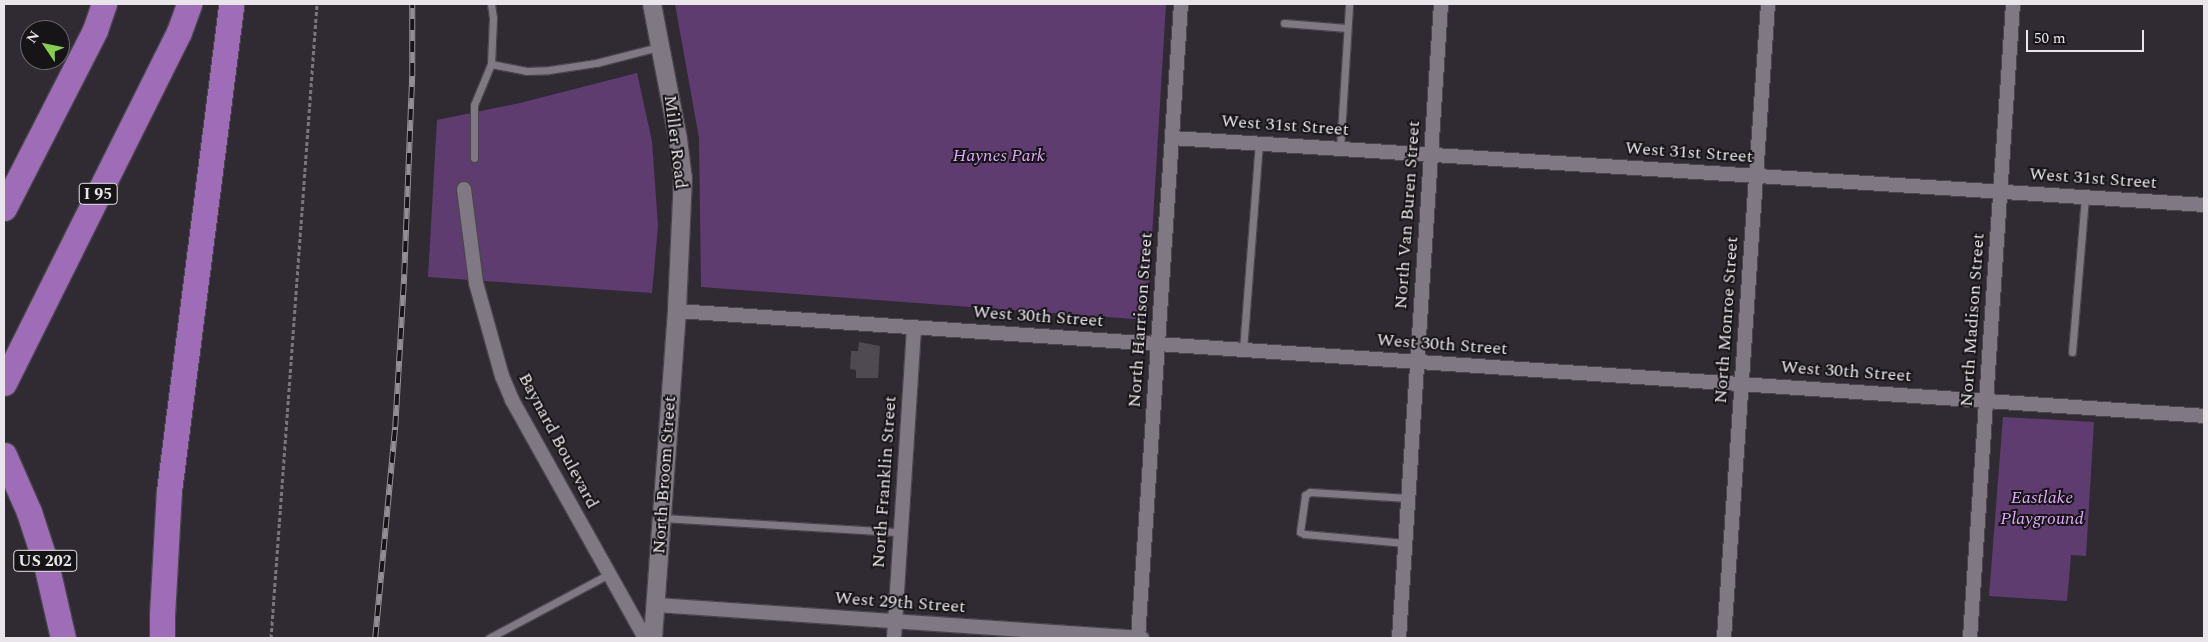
<!DOCTYPE html>
<style>
body{margin:0}
#map{position:relative;width:2208px;height:642px;overflow:hidden;background:#302a33;font-family:Spectral,serif}
div>[style]{position:absolute}
[style*='--x']{left:calc(var(--x)*1px);top:calc(var(--y)*1px);width:calc(var(--w)*1px);rotate:calc(var(--a)*1deg)}
.green>*{inset:0;background:#5f3c6f}
.building>*{inset:0;background:#4f4952}
.path>*{height:3px;margin-top:-1.5px;transform-origin:0;background:repeating-linear-gradient(90deg,#7b767e 0 4px,transparent 0 6.5px)}
.roads{filter:drop-shadow(1px 0 #4a454d) drop-shadow(-1px 0 #4a454d) drop-shadow(0 1px #4a454d) drop-shadow(0 -1px #4a454d)}
.service>*{height:7px;margin:-3.5px;padding:0 3.5px;transform-origin:3.5px;border-radius:3.5px;background:#807983}
.minor>*{height:14px;margin:-7px;padding:0 7px;transform-origin:7px;border-radius:7px;background:#807983}
.tertiary>*{height:18px;margin:-9px;padding:0 9px;transform-origin:9px;border-radius:9px;background:#807983}
.motorway>*{height:25px;margin:-12.5px;padding:0 12.5px;transform-origin:12.5px;border-radius:12.5px;background:#9f6db7}
.rail>*{height:5.5px;margin-top:-2.75px;transform-origin:0;background:repeating-linear-gradient(90deg,#171418 0 11px,#938e95 0 22px);box-sizing:border-box;border-block:1px solid #938e95}
span{translate:-50% -50%;white-space:nowrap;text-align:center;line-height:1.15;-webkit-text-stroke:4px #171418;paint-order:stroke}
.shield-label span{padding:1px 4px;background:#171418;border:1px solid;border-radius:4px;-webkit-text-stroke-width:0}
.shield-label{font-size:16px;color:#e9e5eb;font-weight:700}
.street-label{font-size:18px;color:#e9e5eb}
.park-label{font-size:18px;color:#dfa8fa;font-style:italic}
.frame{position:absolute;inset:0;border:5px solid #e9e5eb;pointer-events:none}
.north{position:absolute;left:20px;top:20px;width:50px;height:50px;box-sizing:border-box;background:#171418;border:1px solid #6b686c;border-radius:50%;rotate:304deg;font-size:14px;font-weight:700;line-height:20px;text-align:center;color:#e9e5eb}
.north::after{content:'';display:block;margin:auto;width:18px;height:22px;background:#84cf4d;clip-path:polygon(50% 0,100% 100%,50% 72%,0 100%)}
.scale{position:absolute;left:2026px;top:30px;width:118px;height:22px;box-sizing:border-box;border:2px solid #e9e5eb;border-top:0;padding-left:6px;font-size:15px;line-height:18px;white-space:nowrap;color:#e9e5eb;-webkit-text-stroke:4px #171418;paint-order:stroke}
</style>
<div id="map">
<div class="green">
<i style="clip-path:polygon(675px 4px,1166px 4px,1147px 320px,701px 287px,699px 138px)"></i>
<i style="clip-path:polygon(637px 73px,652px 141px,658px 226px,652px 293px,428px 277px,437px 120px,520px 103px)"></i>
<i style="clip-path:polygon(2003px 417px,2094px 422px,2086px 556px,2071px 555px,2067px 601px,1989px 596px)"></i>
</div>
<div class="building">
<i style="clip-path:polygon(859px 342px,880px 346px,878px 378px,856px 378px,856px 370px,850px 369px,851px 351px,858px 351px)"></i>
</div>
<div class="path">
<i style="--x:271;--y:638;--w:636;--a:-85.85"></i>
</div>
<div class="roads">
<div class="service">
<i style="--x:1284;--y:23;--w:63;--a:4.5"></i>
<i style="--x:491;--y:64;--w:46;--a:-87.5"></i>
<i style="--x:493;--y:18;--w:14;--a:-98"></i>
<i style="--x:1340;--y:149;--w:145;--a:-86.4"></i>
<i style="--x:474;--y:158;--w:53;--a:-90"></i>
<i style="--x:474;--y:105;--w:44;--a:-67.5"></i>
<i style="--x:491;--y:64;--w:36;--a:11"></i>
<i style="--x:526;--y:71;--w:23;--a:-2"></i>
<i style="--x:549;--y:70;--w:48;--a:-8.5"></i>
<i style="--x:596;--y:63;--w:65;--a:-14.3"></i>
<i style="--x:1243;--y:350;--w:208;--a:-85.6"></i>
<i style="--x:2072;--y:352;--w:155;--a:-85.2"></i>
<i style="--x:662;--y:518;--w:239;--a:3.4"></i>
<i style="--x:1405;--y:543;--w:101;--a:-174.9"></i>
<i style="--x:1304;--y:534;--w:4;--a:-153"></i>
<i style="--x:1300;--y:532;--w:37;--a:-82"></i>
<i style="--x:1305;--y:495;--w:6;--a:-31"></i>
<i style="--x:1310;--y:492;--w:98;--a:3.5"></i>
<i style="--x:489;--y:638;--w:136;--a:-28.1"></i>
</div>
<div class="minor">
<i style="--x:1172;--y:138;--w:1034;--a:3.71"></i>
<i style="--x:464;--y:189;--w:95;--a:82.7"></i>
<i style="--x:476;--y:283;--w:97;--a:74.4"></i>
<i style="--x:502;--y:376;--w:26;--a:67"></i>
<i style="--x:512;--y:400;--w:273;--a:60.8"></i>
<i style="--x:677;--y:311;--w:1531;--a:3.93"></i>
<i style="--x:656;--y:605;--w:487;--a:3.9"></i>
<i style="--x:894;--y:638;--w:311;--a:-86.3"></i>
<i style="--x:1138;--y:638;--w:635;--a:-86.12"></i>
<i style="--x:1399;--y:638;--w:635;--a:-86.21"></i>
<i style="--x:1724;--y:638;--w:636;--a:-86.03"></i>
<i style="--x:1970;--y:638;--w:635;--a:-86.12"></i>
</div>
<div class="tertiary">
<i style="--x:652;--y:4;--w:137;--a:79.1"></i>
<i style="--x:678;--y:139;--w:38;--a:83"></i>
<i style="--x:683;--y:177;--w:134;--a:92.6"></i>
<i style="--x:677;--y:311;--w:328;--a:94.2"></i>
</div>
<div class="motorway">
<i style="--x:4;--y:208;--w:200;--a:-62.9"></i>
<i style="--x:95;--y:30;--w:28;--a:-71"></i>
<i style="--x:4;--y:383;--w:392;--a:-63.5"></i>
<i style="--x:179;--y:32;--w:30;--a:-70"></i>
<i style="--x:4;--y:455;--w:62;--a:66.3"></i>
<i style="--x:29;--y:512;--w:55;--a:71.9"></i>
<i style="--x:46;--y:564;--w:76;--a:77.1"></i>
<i style="--x:162;--y:638;--w:23;--a:-90"></i>
<i style="--x:162;--y:615;--w:124;--a:-86.8"></i>
<i style="--x:169;--y:491;--w:491;--a:-82.7"></i>
</div>
</div>
<div class="rail">
<i style="--x:375;--y:638;--w:212;--a:-84.6"></i>
<i style="--x:395;--y:427;--w:153;--a:-86.6"></i>
<i style="--x:404;--y:274;--w:200;--a:-87.7"></i>
<i style="--x:412;--y:74;--w:70;--a:-90"></i>
</div>
<div class="shield-label">
<span style="left:98px;top:194px">I 95</span>
<span style="left:45px;top:561px">US 202</span>
</div>
<div class="street-label">
<span style="left:1285px;top:126px;rotate:4deg">West 31st Street</span>
<span style="left:675px;top:142px;rotate:83deg">Miller Road</span>
<span style="left:1689px;top:153px;rotate:4deg">West 31st Street</span>
<span style="left:2093px;top:179px;rotate:4deg">West 31st Street</span>
<span style="left:1408px;top:215px;rotate:-86deg">North Van Buren Street</span>
<span style="left:1038px;top:317px;rotate:4deg">West 30th Street</span>
<span style="left:1141px;top:320px;rotate:-86deg">North Harrison Street</span>
<span style="left:1727px;top:320px;rotate:-86deg">North Monroe Street</span>
<span style="left:1973px;top:320px;rotate:-86deg">North Madison Street</span>
<span style="left:1442px;top:345px;rotate:4deg">West 30th Street</span>
<span style="left:1846px;top:372px;rotate:4deg">West 30th Street</span>
<span style="left:558px;top:441px;rotate:62deg">Baynard Boulevard</span>
<span style="left:665px;top:475px;rotate:-86deg">North Broom Street</span>
<span style="left:885px;top:482px;rotate:-86deg">North Franklin Street</span>
<span style="left:900px;top:603px;rotate:4deg">West 29th Street</span>
</div>
<div class="park-label">
<span style="left:999px;top:156px">Haynes Park</span>
<span style="left:2042px;top:509px">Eastlake<br>Playground</span>
</div>
<div class="frame"></div>
<div class="north">N</div>
<div class="scale">50 m</div>
</div>
